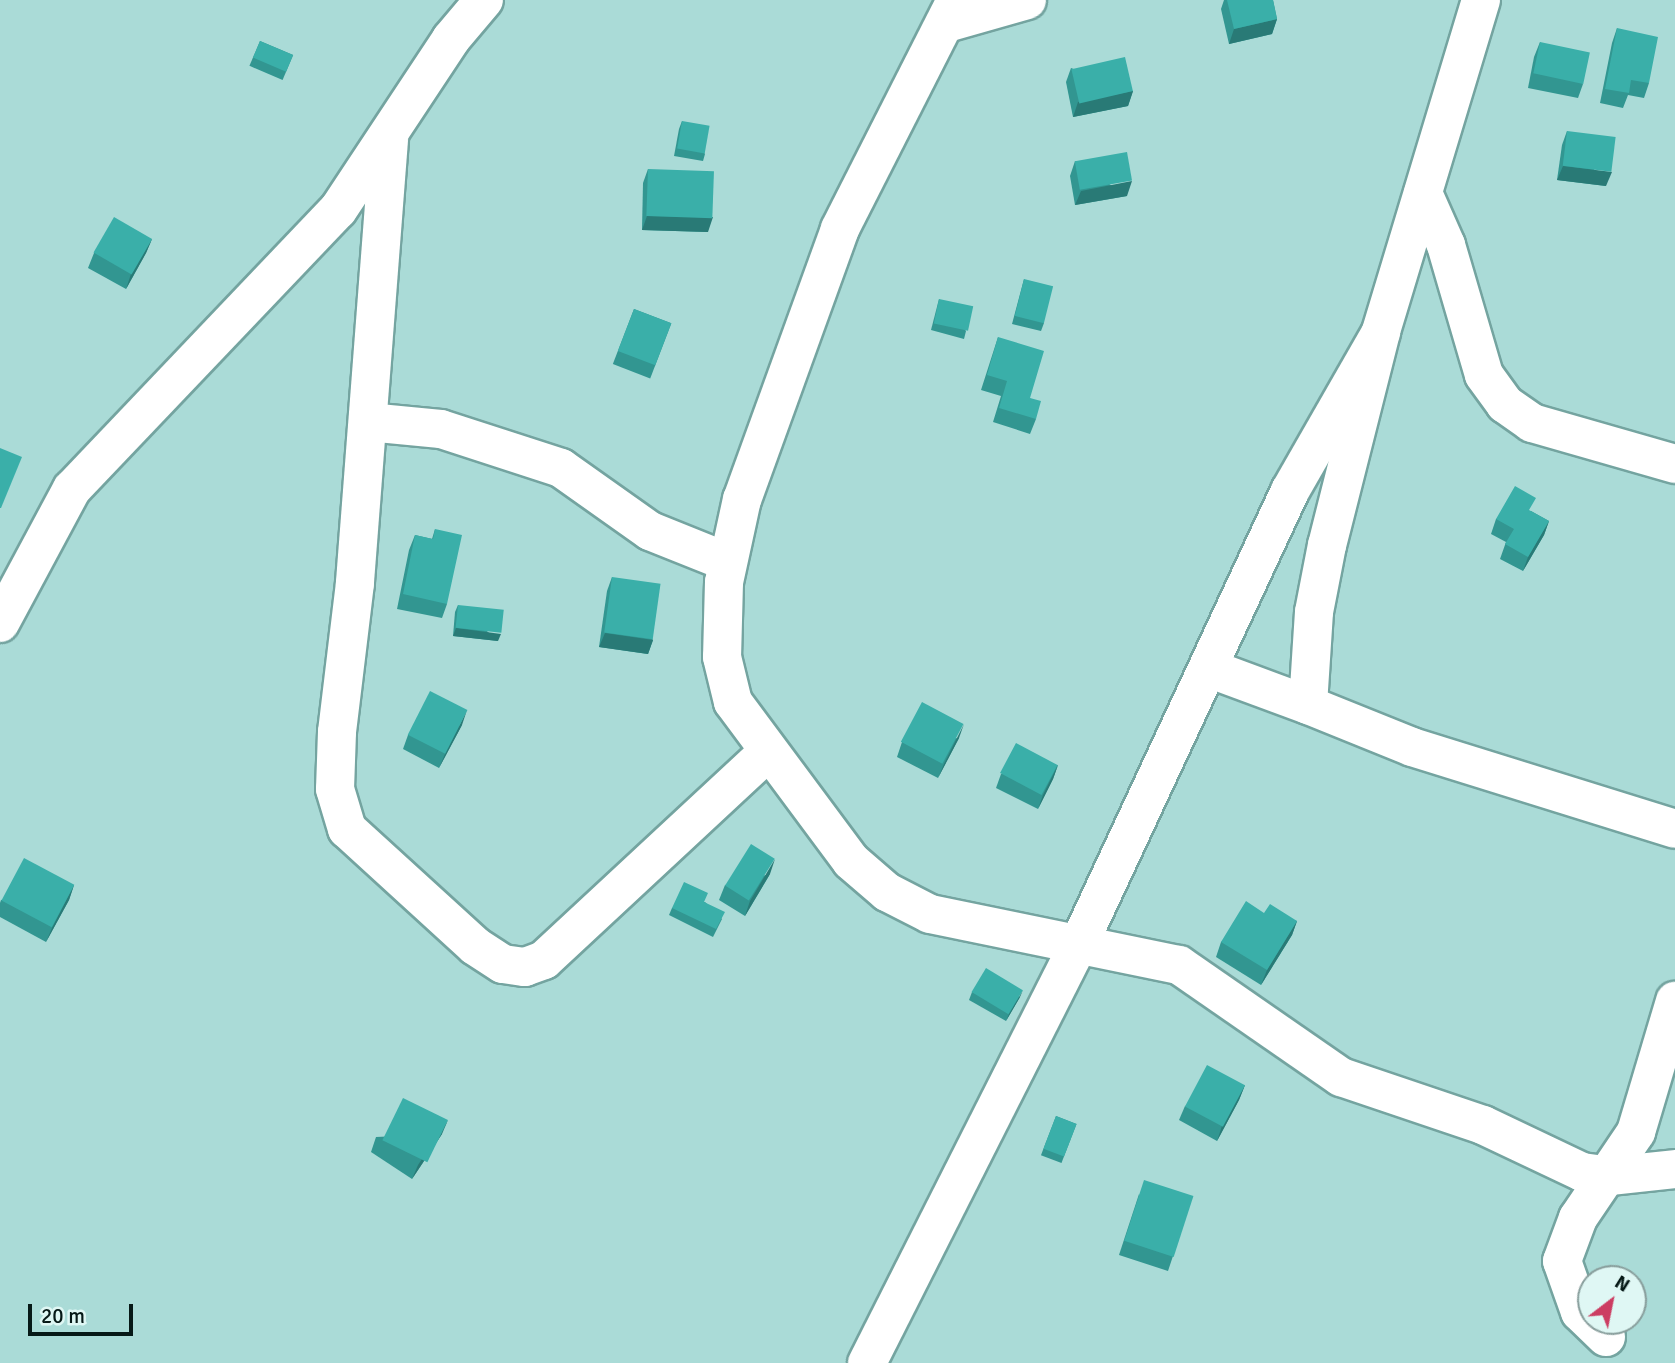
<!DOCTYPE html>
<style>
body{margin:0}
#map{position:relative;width:1675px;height:1363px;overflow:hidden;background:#aadbd7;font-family:Signika,sans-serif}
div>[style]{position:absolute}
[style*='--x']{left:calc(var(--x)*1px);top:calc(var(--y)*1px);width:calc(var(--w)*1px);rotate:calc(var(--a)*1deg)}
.roads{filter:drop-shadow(2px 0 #74a4a0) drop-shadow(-2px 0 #74a4a0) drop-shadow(0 2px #74a4a0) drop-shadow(0 -2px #74a4a0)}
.minor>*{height:38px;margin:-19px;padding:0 19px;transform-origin:19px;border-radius:19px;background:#fff}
.wall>*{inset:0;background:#329691;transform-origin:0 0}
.shaded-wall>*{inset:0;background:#297a76}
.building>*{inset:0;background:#3aafa9;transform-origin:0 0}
span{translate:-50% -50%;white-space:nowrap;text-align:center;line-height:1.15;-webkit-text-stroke:5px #dff7f4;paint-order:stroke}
.north{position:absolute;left:1577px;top:1265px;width:70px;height:70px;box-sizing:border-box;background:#dff7f4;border:2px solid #889e9c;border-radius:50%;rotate:32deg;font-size:19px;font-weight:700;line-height:28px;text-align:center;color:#061917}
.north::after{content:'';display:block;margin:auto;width:24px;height:32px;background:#cc3d62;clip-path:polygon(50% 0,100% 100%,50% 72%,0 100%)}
.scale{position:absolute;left:28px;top:1304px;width:105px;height:32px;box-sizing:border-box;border:4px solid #061917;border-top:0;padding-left:9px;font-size:21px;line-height:24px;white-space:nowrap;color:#061917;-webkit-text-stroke:5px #dff7f4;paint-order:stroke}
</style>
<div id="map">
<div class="roads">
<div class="minor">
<i style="--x:956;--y:0;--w:257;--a:116.9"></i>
<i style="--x:840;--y:229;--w:287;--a:109.9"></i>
<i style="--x:742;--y:499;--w:85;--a:102.2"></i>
<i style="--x:724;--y:582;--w:75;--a:91.5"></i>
<i style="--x:722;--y:657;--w:46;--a:76.3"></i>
<i style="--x:733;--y:702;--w:198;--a:53.4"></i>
<i style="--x:851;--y:861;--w:48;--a:40.7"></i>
<i style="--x:887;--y:892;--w:48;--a:27.1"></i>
<i style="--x:930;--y:914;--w:254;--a:11.6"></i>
<i style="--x:1179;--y:965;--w:197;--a:34.7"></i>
<i style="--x:1341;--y:1077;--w:150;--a:18.7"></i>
<i style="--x:1483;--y:1125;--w:110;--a:25.4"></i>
<i style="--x:1582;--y:1172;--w:28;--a:8"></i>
<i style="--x:1610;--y:1176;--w:65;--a:-6.1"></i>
<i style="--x:1481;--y:0;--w:347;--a:106.8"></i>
<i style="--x:1381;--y:332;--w:220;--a:104.2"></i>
<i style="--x:1327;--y:545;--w:68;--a:101"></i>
<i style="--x:1314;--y:612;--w:93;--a:93.7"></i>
<i style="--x:1308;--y:705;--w:112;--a:22"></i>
<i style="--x:1412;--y:747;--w:275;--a:17.3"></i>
<i style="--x:950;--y:22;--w:80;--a:-15.9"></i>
<i style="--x:389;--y:140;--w:444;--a:94.4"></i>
<i style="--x:355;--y:583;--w:150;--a:96.9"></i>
<i style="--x:337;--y:732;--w:57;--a:92"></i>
<i style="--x:335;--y:789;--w:42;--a:73.3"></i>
<i style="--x:347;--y:829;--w:173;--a:42.4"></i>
<i style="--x:475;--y:946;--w:33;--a:33"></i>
<i style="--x:503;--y:964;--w:22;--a:8"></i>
<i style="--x:525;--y:967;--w:20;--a:-20"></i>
<i style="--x:544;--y:960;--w:306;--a:-42.9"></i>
<i style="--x:1423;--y:193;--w:57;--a:66.1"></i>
<i style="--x:1446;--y:245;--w:135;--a:73.7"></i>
<i style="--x:1484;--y:375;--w:36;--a:54"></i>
<i style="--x:1505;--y:404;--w:33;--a:35"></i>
<i style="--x:1532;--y:423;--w:149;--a:16"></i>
<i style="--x:368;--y:422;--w:73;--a:5.5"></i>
<i style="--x:441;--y:429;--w:126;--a:18"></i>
<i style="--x:561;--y:468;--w:109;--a:35.3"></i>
<i style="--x:650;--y:531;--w:81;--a:21.8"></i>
<i style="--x:0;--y:623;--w:152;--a:-61.8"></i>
<i style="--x:72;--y:489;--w:385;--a:-46.4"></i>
<i style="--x:338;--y:210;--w:205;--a:-56.5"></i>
<i style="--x:451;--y:39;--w:51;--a:-49.8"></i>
<i style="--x:1208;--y:668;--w:107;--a:20.3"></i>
<i style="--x:1606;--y:1337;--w:36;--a:-136"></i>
<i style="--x:1580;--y:1312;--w:54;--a:-109.4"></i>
<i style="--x:1562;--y:1261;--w:46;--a:-69.6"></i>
<i style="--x:1578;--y:1218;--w:104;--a:-56"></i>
<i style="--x:1636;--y:1132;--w:137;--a:-73.4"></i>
<i style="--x:867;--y:1363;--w:465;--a:-63.2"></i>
<i style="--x:1077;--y:948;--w:504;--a:-65.01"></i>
<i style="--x:1290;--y:491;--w:183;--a:-60.2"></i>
</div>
</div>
<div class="wall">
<i style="clip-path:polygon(1224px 0,1273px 0,1277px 19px,1272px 34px,1229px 44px,1221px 9px)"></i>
<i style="clip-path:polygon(1617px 28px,1649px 83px,1644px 98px,1628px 95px,1623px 108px,1600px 103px,1612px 43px)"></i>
<i style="left:260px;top:41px;width:36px;height:27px;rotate:23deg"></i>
<i style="clip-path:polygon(1540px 42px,1583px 84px,1578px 98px,1528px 88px,1534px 57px)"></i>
<i style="clip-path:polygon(1071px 68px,1133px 91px,1128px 106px,1073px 117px,1066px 82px)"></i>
<i style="clip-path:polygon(682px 121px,705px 154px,703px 161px,674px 156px,679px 129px)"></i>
<i style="clip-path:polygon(1567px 131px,1606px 186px,1557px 180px,1562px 145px)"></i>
<i style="clip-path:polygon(1075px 161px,1127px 196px,1075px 205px,1070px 176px)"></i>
<i style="clip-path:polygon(648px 169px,708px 232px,642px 230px,643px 183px)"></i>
<i style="clip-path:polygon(152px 239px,146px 253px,126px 289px,88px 268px,94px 253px)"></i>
<i style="clip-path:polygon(1024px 279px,1044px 323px,1041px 331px,1012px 324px)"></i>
<i style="clip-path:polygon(939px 299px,966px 331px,964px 339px,931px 330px)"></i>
<i style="left:634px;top:309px;width:40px;height:59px;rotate:21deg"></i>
<i style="clip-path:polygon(998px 337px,1030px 398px,1036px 419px,1030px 434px,993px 422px,1001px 396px,981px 390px)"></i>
<i style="clip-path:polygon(1531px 511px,1549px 521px,1544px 535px,1523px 571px,1500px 559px,1506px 542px,1491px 534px,1496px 519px)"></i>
<i style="clip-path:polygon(435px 529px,447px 604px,442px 618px,397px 609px,409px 550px,415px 535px,432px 539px)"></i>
<i style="clip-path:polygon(612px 577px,653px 640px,648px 654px,599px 647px,607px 591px)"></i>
<i style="clip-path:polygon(458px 605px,498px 641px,453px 636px,455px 612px)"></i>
<i style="clip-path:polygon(462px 725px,439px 768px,403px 749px,408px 735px)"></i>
<i style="clip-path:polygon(959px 738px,938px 778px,897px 757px,902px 742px)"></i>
<i style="clip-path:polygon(1058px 765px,1053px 779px,1038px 809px,996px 788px,1001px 774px)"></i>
<i style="clip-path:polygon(770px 874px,745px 916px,719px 900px,725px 885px)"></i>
<i style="clip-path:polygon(74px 885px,69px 900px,46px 942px,0 917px,0 903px,1px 900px)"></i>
<i style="clip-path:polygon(705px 902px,722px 919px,713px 937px,669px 915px,672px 908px)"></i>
<i style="clip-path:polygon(1264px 913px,1297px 921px,1292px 935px,1261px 985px,1216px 957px,1221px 942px)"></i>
<i style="clip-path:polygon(972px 992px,1020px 997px,1006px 1021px,969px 1000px)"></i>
<i style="clip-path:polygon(1245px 1085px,1239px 1100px,1217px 1141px,1179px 1120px,1185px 1106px)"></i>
<i style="left:1056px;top:1116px;width:22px;height:42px;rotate:21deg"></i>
<i style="clip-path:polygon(442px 1134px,412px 1179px,371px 1152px,376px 1137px)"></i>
<i style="clip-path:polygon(1139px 1194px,1173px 1256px,1168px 1271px,1119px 1255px)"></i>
</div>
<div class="shaded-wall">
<i style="clip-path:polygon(1277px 19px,1272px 34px,1229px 44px,1234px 29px)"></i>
<i style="clip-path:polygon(1133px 91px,1128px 106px,1073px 117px,1078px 102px)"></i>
<i style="clip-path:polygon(1563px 166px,1612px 172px,1606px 186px,1557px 180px)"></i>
<i style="clip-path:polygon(1132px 181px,1127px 196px,1075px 205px,1081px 191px)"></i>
<i style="clip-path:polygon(647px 216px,713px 217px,708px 232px,642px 230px)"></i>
<i style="clip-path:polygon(152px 239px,146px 253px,126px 289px,131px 274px)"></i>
<i style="clip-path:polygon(1549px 521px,1544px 535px,1523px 571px,1528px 557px)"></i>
<i style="clip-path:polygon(456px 628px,501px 634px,498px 641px,453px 636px)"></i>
<i style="clip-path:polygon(605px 633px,653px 640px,648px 654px,599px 647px)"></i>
<i style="clip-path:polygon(467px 710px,462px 725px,439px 768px,445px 754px)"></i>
<i style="clip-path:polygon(964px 724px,959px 738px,938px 778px,944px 764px)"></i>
<i style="clip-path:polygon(1058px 765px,1053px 779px,1038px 809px,1043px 795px)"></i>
<i style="clip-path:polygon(775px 859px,770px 874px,745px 916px,750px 901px)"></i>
<i style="clip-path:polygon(74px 885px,69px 900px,46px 942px,52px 928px)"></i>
<i style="clip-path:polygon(1297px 921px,1292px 935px,1261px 985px,1267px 970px)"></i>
<i style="clip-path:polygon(1023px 990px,1020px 997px,1006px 1021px,1009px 1014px)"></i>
<i style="clip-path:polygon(1245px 1085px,1239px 1100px,1217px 1141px,1222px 1126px)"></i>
<i style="clip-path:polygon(448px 1120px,442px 1134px,412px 1179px,418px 1165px)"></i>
</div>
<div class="building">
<i style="clip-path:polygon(1227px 0,1273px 0,1277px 19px,1234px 29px)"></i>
<i style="clip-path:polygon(1617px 28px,1658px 37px,1649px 83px,1631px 80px,1629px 93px,1605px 89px)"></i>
<i style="left:260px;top:41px;width:36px;height:18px;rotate:23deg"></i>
<i style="left:1540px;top:42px;width:51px;height:32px;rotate:12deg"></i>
<i style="left:1125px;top:57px;width:35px;height:55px;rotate:77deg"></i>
<i style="left:682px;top:121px;width:28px;height:28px;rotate:10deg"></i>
<i style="left:1567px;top:131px;width:49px;height:35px;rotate:7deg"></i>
<i style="left:1127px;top:152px;width:29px;height:53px;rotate:80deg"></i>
<i style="left:648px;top:169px;width:66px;height:47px;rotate:2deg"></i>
<i style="left:114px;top:217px;width:44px;height:41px;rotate:30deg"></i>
<i style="left:1024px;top:279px;width:30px;height:38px;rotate:14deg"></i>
<i style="left:939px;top:299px;width:35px;height:25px;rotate:12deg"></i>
<i style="left:634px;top:309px;width:40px;height:45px;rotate:21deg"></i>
<i style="clip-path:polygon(998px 337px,1044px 351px,1030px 398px,1041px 401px,1036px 419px,999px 408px,1007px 381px,987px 375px)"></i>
<i style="clip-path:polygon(0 448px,22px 457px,1px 508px,0 508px)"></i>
<i style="clip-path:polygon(1515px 486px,1536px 498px,1529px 510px,1549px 521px,1528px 557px,1505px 544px,1514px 529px,1496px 519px)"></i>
<i style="clip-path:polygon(435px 529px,462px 535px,447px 604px,403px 594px,415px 535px,433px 539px)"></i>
<i style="left:612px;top:577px;width:49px;height:56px;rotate:8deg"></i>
<i style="left:458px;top:605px;width:46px;height:23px;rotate:6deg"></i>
<i style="left:430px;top:691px;width:42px;height:49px;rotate:27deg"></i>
<i style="left:922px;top:702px;width:47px;height:45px;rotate:28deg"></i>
<i style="left:1016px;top:743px;width:47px;height:34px;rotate:28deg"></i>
<i style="left:751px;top:844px;width:28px;height:49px;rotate:32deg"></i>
<i style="left:24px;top:858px;width:57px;height:48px;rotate:28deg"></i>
<i style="clip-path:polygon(684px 882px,708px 893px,704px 902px,725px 912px,716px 929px,672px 908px)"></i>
<i style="clip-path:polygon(1246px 901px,1264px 913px,1270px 904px,1297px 921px,1267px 970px,1221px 942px)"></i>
<i style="left:986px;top:968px;width:43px;height:28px;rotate:31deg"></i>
<i style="left:1207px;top:1065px;width:43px;height:47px;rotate:28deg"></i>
<i style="left:403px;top:1098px;width:50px;height:47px;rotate:26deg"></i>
<i style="left:1056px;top:1116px;width:22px;height:35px;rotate:21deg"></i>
<i style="left:1144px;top:1180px;width:52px;height:64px;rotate:18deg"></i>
</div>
<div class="north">N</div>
<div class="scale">20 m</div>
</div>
